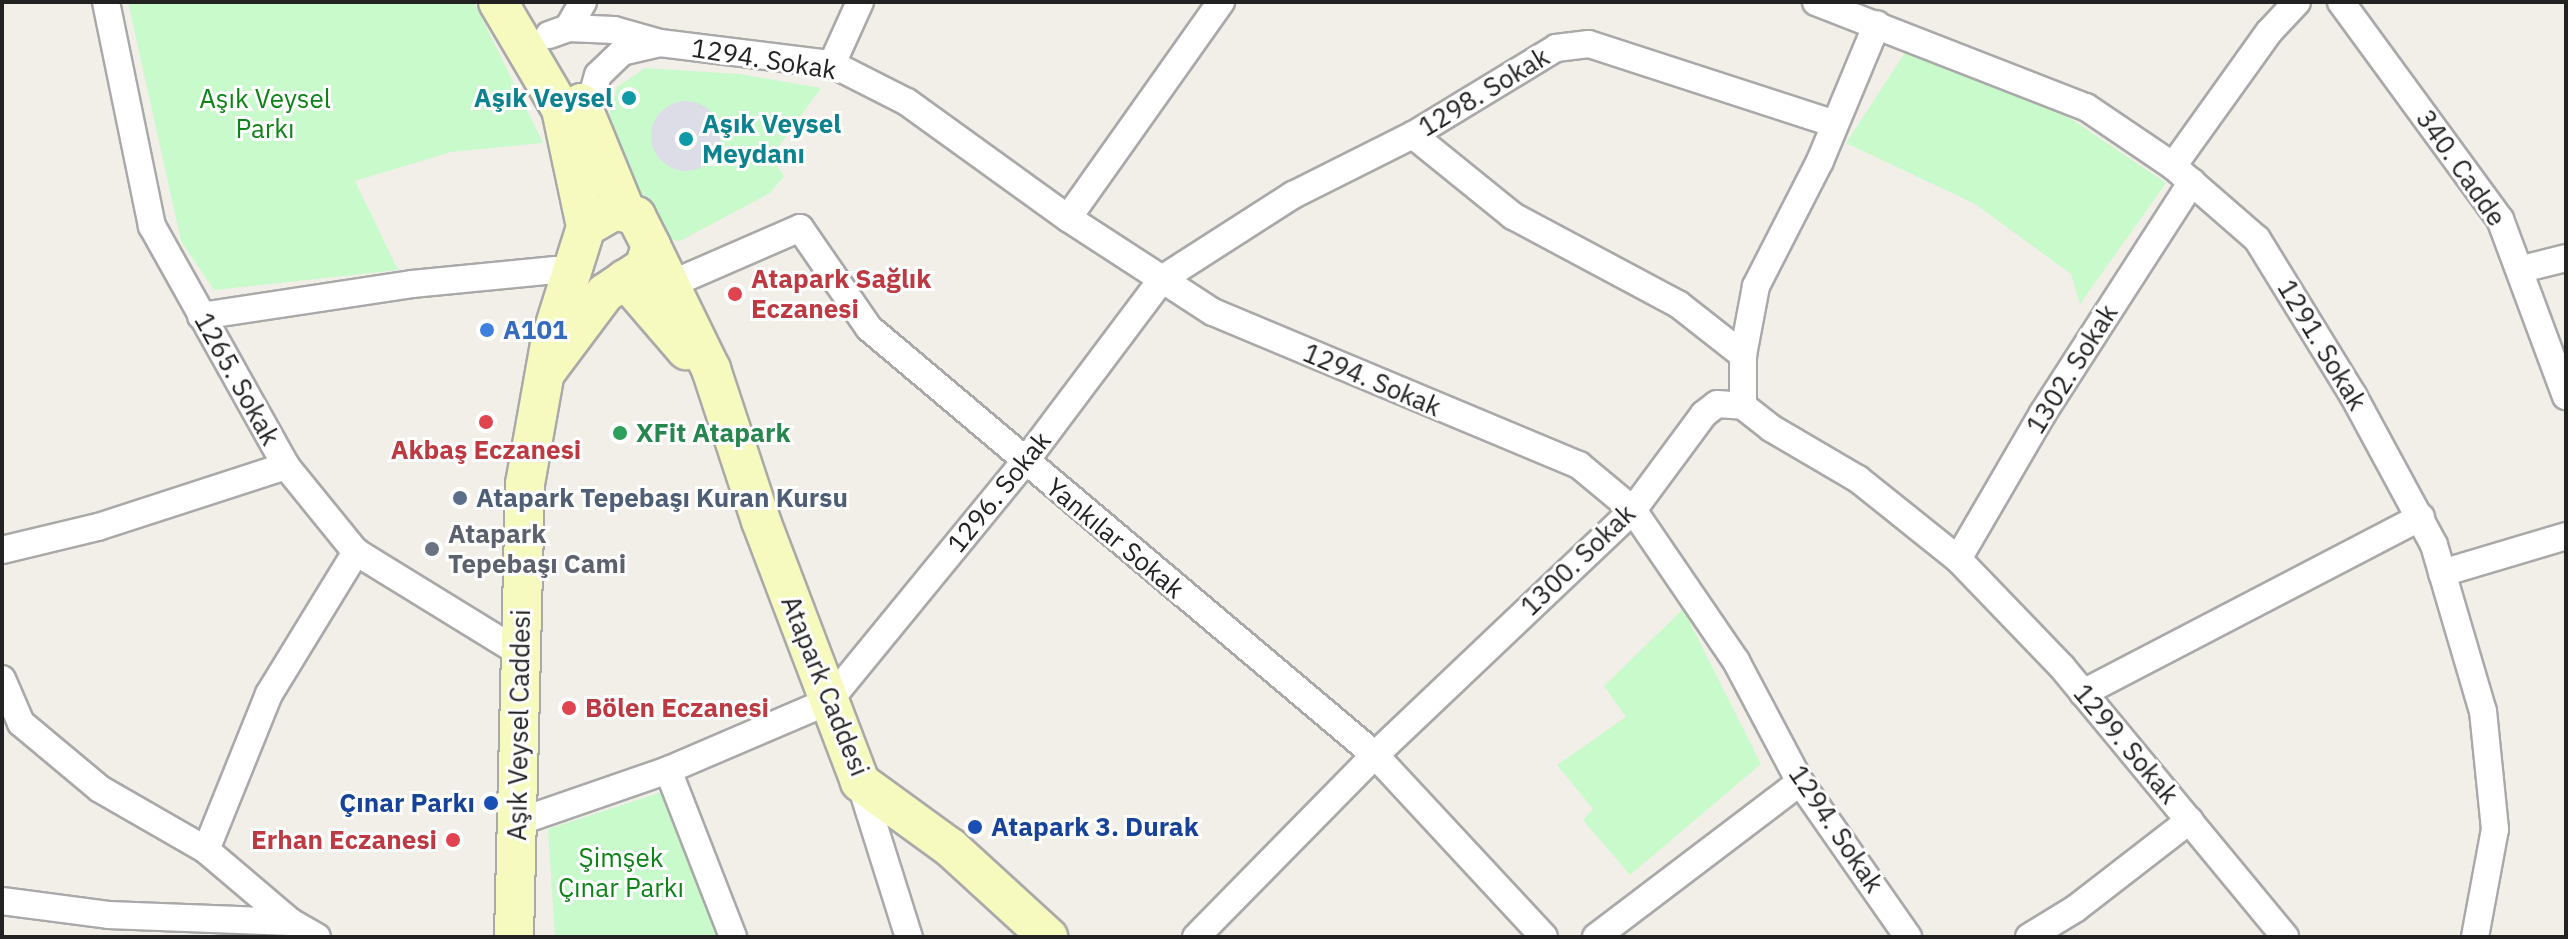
<!DOCTYPE html>
<meta charset="utf-8">
<style>
body{margin:0}
#map{position:relative;width:2568px;height:939px;overflow:hidden;background:#f2efe9;font-family:"IBM Plex Sans",sans-serif}
div>[style]{position:absolute}
[style*='--x']{left:calc(var(--x)*1px);top:calc(var(--y)*1px);width:calc(var(--w)*1px);rotate:calc(var(--a)*1deg)}
.park>*{inset:0;background:#c8facc}
.plaza>*{inset:0;background:#dddde8}
.round{border-radius:50%}
.roads{filter:drop-shadow(2px 0 #a9a9a9) drop-shadow(-2px 0 #a9a9a9) drop-shadow(0 2px #a9a9a9) drop-shadow(0 -2px #a9a9a9)}
.street>*{height:26px;margin:-13px;padding:0 13px;transform-origin:13px;border-radius:13px;background:#fff}
.secondary>*{height:38px;margin:-19px;padding:0 19px;transform-origin:19px;border-radius:19px;background:#f7fabf}
.dots>*{width:22px;height:22px;translate:-50% -50%;box-sizing:border-box;border:4px solid #fff;border-radius:50%}
span{translate:-50% -50%;white-space:nowrap;text-align:center;line-height:1.15;-webkit-text-stroke:6px #fff;paint-order:stroke}
.street-label{font-size:26px;color:#222}
.culture-label{font-size:26px;color:#0d838f;font-weight:700}
.right{translate:-100% -50%;text-align:right}
.left{translate:0 -50%;text-align:left}
.park-label{font-size:26px;color:#0c8416}
.health-label{font-size:26px;color:#be3a42;font-weight:700}
.shop-label{font-size:26px;color:#366cbe;font-weight:700}
.leisure-label{font-size:26px;color:#27864d;font-weight:700}
.service-label{font-size:26px;color:#4e5e75;font-weight:700}
.worship-label{font-size:26px;color:#5b616d;font-weight:700}
.transit-label{font-size:26px;color:#164399;font-weight:700}
.frame{position:absolute;inset:0;border:4px solid #222;pointer-events:none}
</style>
<div id="map">
<div class="park">
<i style="clip-path:polygon(128px 2px,474px 2px,543px 143px,451px 152px,355px 181px,398px 270px,214px 290px,181px 241px)"></i>
<i style="clip-path:polygon(1906px 51px,2043px 100px,2166px 183px,2080px 304px,2071px 274px,1975px 204px,1846px 143px)"></i>
<i style="clip-path:polygon(645px 68px,739px 74px,821px 88px,771px 157px,784px 176px,770px 193px,680px 241px,661px 239px,637px 202px,607px 122px,617px 87px)"></i>
<i style="clip-path:polygon(1683px 609px,1761px 764px,1630px 875px,1583px 820px,1593px 809px,1557px 765px,1626px 717px,1604px 686px)"></i>
<i style="clip-path:polygon(662px 792px,721px 937px,555px 937px,548px 829px)"></i>
</div>
<div class="plaza">
<i class="round" style="left:651px;top:101px;width:70px;height:70px"></i>
</div>
<div class="roads">
<div class="street">
<i style="--x:106;--y:2;--w:229;--a:78.4"></i>
<i style="--x:152;--y:226;--w:275;--a:60.8"></i>
<i style="--x:286;--y:466;--w:111;--a:50.9"></i>
<i style="--x:356;--y:552;--w:193;--a:31.6"></i>
<i style="--x:1816;--y:2;--w:290;--a:21.3"></i>
<i style="--x:2086;--y:107;--w:105;--a:34.1"></i>
<i style="--x:2173;--y:166;--w:111;--a:41"></i>
<i style="--x:2257;--y:239;--w:183;--a:58.4"></i>
<i style="--x:2353;--y:395;--w:170;--a:61.6"></i>
<i style="--x:2434;--y:545;--w:173;--a:73.6"></i>
<i style="--x:2483;--y:711;--w:119;--a:84.2"></i>
<i style="--x:2495;--y:829;--w:110;--a:100.5"></i>
<i style="--x:2341;--y:2;--w:269;--a:53.8"></i>
<i style="--x:2500;--y:219;--w:189;--a:69.6"></i>
<i style="--x:568;--y:28;--w:30;--a:-60"></i>
<i style="--x:549;--y:35;--w:20;--a:-20"></i>
<i style="--x:568;--y:28;--w:46;--a:2.5"></i>
<i style="--x:614;--y:30;--w:48;--a:15.8"></i>
<i style="--x:660;--y:43;--w:39;--a:167"></i>
<i style="--x:622;--y:52;--w:33;--a:136"></i>
<i style="--x:598;--y:75;--w:44;--a:105.9"></i>
<i style="--x:660;--y:43;--w:173;--a:7"></i>
<i style="--x:832;--y:64;--w:84;--a:26.9"></i>
<i style="--x:907;--y:102;--w:198;--a:35.8"></i>
<i style="--x:1068;--y:218;--w:173;--a:33"></i>
<i style="--x:1213;--y:312;--w:397;--a:22.7"></i>
<i style="--x:1579;--y:465;--w:70;--a:39.8"></i>
<i style="--x:1633;--y:510;--w:183;--a:55.7"></i>
<i style="--x:1736;--y:661;--w:137;--a:62.1"></i>
<i style="--x:1800;--y:782;--w:189;--a:55.1"></i>
<i style="--x:832;--y:64;--w:68;--a:-65.7"></i>
<i style="--x:1413;--y:135;--w:129;--a:39"></i>
<i style="--x:1513;--y:216;--w:187;--a:28.1"></i>
<i style="--x:1678;--y:304;--w:83;--a:38.1"></i>
<i style="--x:2173;--y:166;--w:165;--a:-54.4"></i>
<i style="--x:2269;--y:32;--w:41;--a:-47"></i>
<i style="--x:1068;--y:218;--w:265;--a:-54.7"></i>
<i style="--x:2522;--y:269;--w:45;--a:-14"></i>
<i style="--x:669;--y:285;--w:143;--a:-23.5"></i>
<i style="--x:800;--y:228;--w:121;--a:55.4"></i>
<i style="--x:869;--y:328;--w:662;--a:40.16"></i>
<i style="--x:1375;--y:755;--w:248;--a:47.1"></i>
<i style="--x:201;--y:316;--w:213;--a:-8.6"></i>
<i style="--x:412;--y:284;--w:144;--a:-5.6"></i>
<i style="--x:1743;--y:406;--w:36;--a:38"></i>
<i style="--x:1771;--y:428;--w:101;--a:30.4"></i>
<i style="--x:1858;--y:479;--w:128;--a:38.7"></i>
<i style="--x:1958;--y:559;--w:150;--a:46.1"></i>
<i style="--x:2062;--y:667;--w:350;--a:50.4"></i>
<i style="--x:2;--y:550;--w:99;--a:-13.5"></i>
<i style="--x:98;--y:527;--w:198;--a:-18"></i>
<i style="--x:1958;--y:559;--w:169;--a:-59.8"></i>
<i style="--x:2043;--y:413;--w:275;--a:-57.2"></i>
<i style="--x:2442;--y:573;--w:129;--a:-16.6"></i>
<i style="--x:2;--y:679;--w:48;--a:66.6"></i>
<i style="--x:21;--y:723;--w:103;--a:39.9"></i>
<i style="--x:100;--y:789;--w:122;--a:29.9"></i>
<i style="--x:206;--y:850;--w:111;--a:40.3"></i>
<i style="--x:2083;--y:693;--w:381;--a:-27.5"></i>
<i style="--x:668;--y:770;--w:179;--a:68.7"></i>
<i style="--x:860;--y:782;--w:163;--a:72.5"></i>
<i style="--x:518;--y:822;--w:159;--a:-19.1"></i>
<i style="--x:668;--y:770;--w:175;--a:-23.2"></i>
<i style="--x:829;--y:701;--w:308;--a:-50.7"></i>
<i style="--x:1024;--y:463;--w:230;--a:-53.1"></i>
<i style="--x:1162;--y:279;--w:156;--a:-32.7"></i>
<i style="--x:1293;--y:195;--w:134;--a:-26.6"></i>
<i style="--x:1413;--y:135;--w:167;--a:-31.3"></i>
<i style="--x:1556;--y:48;--w:33;--a:-7"></i>
<i style="--x:1589;--y:44;--w:256;--a:18"></i>
<i style="--x:206;--y:850;--w:168;--a:-68"></i>
<i style="--x:269;--y:694;--w:167;--a:-58.5"></i>
<i style="--x:2;--y:901;--w:107;--a:7.5"></i>
<i style="--x:108;--y:915;--w:183;--a:2.2"></i>
<i style="--x:291;--y:922;--w:30;--a:30"></i>
<i style="--x:1196;--y:937;--w:255;--a:-45.5"></i>
<i style="--x:1375;--y:755;--w:356;--a:-43.5"></i>
<i style="--x:1633;--y:510;--w:119;--a:-53.5"></i>
<i style="--x:1704;--y:414;--w:16;--a:-38"></i>
<i style="--x:1717;--y:404;--w:26;--a:4"></i>
<i style="--x:1743;--y:406;--w:51;--a:-90"></i>
<i style="--x:1743;--y:355;--w:70;--a:-79.3"></i>
<i style="--x:1756;--y:286;--w:140;--a:-62.9"></i>
<i style="--x:1820;--y:161;--w:148;--a:-67.4"></i>
<i style="--x:1596;--y:937;--w:256;--a:-37.2"></i>
<i style="--x:2029;--y:937;--w:54;--a:-31.3"></i>
<i style="--x:2075;--y:909;--w:145;--a:-37.7"></i>
</div>
<div class="secondary">
<i style="--x:498;--y:2;--w:124;--a:59.5"></i>
<i style="--x:561;--y:109;--w:121;--a:78"></i>
<i style="--x:581;--y:103;--w:118;--a:67.6"></i>
<i style="--x:651;--y:246;--w:137;--a:64"></i>
<i style="--x:711;--y:369;--w:160;--a:71.8"></i>
<i style="--x:761;--y:521;--w:279;--a:69.2"></i>
<i style="--x:860;--y:782;--w:112;--a:36"></i>
<i style="--x:951;--y:848;--w:132;--a:42.5"></i>
<i style="--x:625;--y:279;--w:94;--a:49.3"></i>
<i style="--x:514;--y:937;--w:453;--a:-88.6"></i>
<i style="--x:525;--y:484;--w:148;--a:-79.9"></i>
<i style="--x:551;--y:338;--w:116;--a:-72.5"></i>
<i style="--x:586;--y:227;--w:34;--a:-30"></i>
<i style="--x:615;--y:210;--w:22;--a:16"></i>
<i style="--x:636;--y:216;--w:34;--a:63"></i>
<i style="--x:651;--y:246;--w:22;--a:108"></i>
<i style="--x:644;--y:267;--w:47;--a:146.3"></i>
<i style="--x:605;--y:293;--w:99;--a:126.8"></i>
</div>
</div>
<div class="dots">
<i style="left:629px;top:98px;background:#0f9aa8"></i>
<i style="left:686px;top:139px;background:#0f9aa8"></i>
<i style="left:735px;top:294px;background:#e0444e"></i>
<i style="left:487px;top:330px;background:#3f7fe0"></i>
<i style="left:486px;top:422px;background:#e0444e"></i>
<i style="left:620px;top:433px;background:#2e9e5b"></i>
<i style="left:460px;top:498px;background:#5c6f8a"></i>
<i style="left:432px;top:549px;background:#6b7280"></i>
<i style="left:569px;top:708px;background:#e0444e"></i>
<i style="left:491px;top:803px;background:#1a4fb4"></i>
<i style="left:975px;top:827px;background:#1a4fb4"></i>
<i style="left:453px;top:840px;background:#e0444e"></i>
</div>
<div class="street-label">
<span style="left:764px;top:59px;rotate:9deg">1294. Sokak</span>
<span style="left:1484px;top:92px;rotate:-31deg">1298. Sokak</span>
<span style="left:2461px;top:168px;rotate:55deg">340. Cadde</span>
<span style="left:2322px;top:345px;rotate:59deg">1291. Sokak</span>
<span style="left:2072px;top:369px;rotate:-58deg">1302. Sokak</span>
<span style="left:237px;top:379px;rotate:61deg">1265. Sokak</span>
<span style="left:1372px;top:380px;rotate:23deg">1294. Sokak</span>
<span style="left:999px;top:492px;rotate:-51deg">1296. Sokak</span>
<span style="left:1115px;top:538px;rotate:40deg">Yankılar Sokak</span>
<span style="left:1578px;top:560px;rotate:-44deg">1300. Sokak</span>
<span style="left:825px;top:686px;rotate:68deg">Atapark Caddesi</span>
<span style="left:519px;top:725px;rotate:-89deg">Aşık Veysel Caddesi</span>
<span style="left:2126px;top:744px;rotate:50deg">1299. Sokak</span>
<span style="left:1836px;top:829px;rotate:56deg">1294. Sokak</span>
</div>
<div class="culture-label">
<span class="right" style="left:613px;top:98px">Aşık Veysel</span>
<span class="left" style="left:702px;top:139px">Aşık Veysel<br>Meydanı</span>
</div>
<div class="park-label">
<span style="left:265px;top:114px">Aşık Veysel<br>Parkı</span>
<span style="left:621px;top:873px">Şimşek<br>Çınar Parkı</span>
</div>
<div class="health-label">
<span class="left" style="left:751px;top:294px">Atapark Sağlık<br>Eczanesi</span>
<span style="left:486px;top:450px">Akbaş Eczanesi</span>
<span class="left" style="left:585px;top:708px">Bölen Eczanesi</span>
<span class="right" style="left:437px;top:840px">Erhan Eczanesi</span>
</div>
<div class="shop-label">
<span class="left" style="left:503px;top:330px">A101</span>
</div>
<div class="leisure-label">
<span class="left" style="left:636px;top:433px">XFit Atapark</span>
</div>
<div class="service-label">
<span class="left" style="left:476px;top:498px">Atapark Tepebaşı Kuran Kursu</span>
</div>
<div class="worship-label">
<span class="left" style="left:448px;top:549px">Atapark<br>Tepebaşı Cami</span>
</div>
<div class="transit-label">
<span class="right" style="left:475px;top:803px">Çınar Parkı</span>
<span class="left" style="left:991px;top:827px">Atapark 3. Durak</span>
</div>
<div class="frame"></div>
</div>
